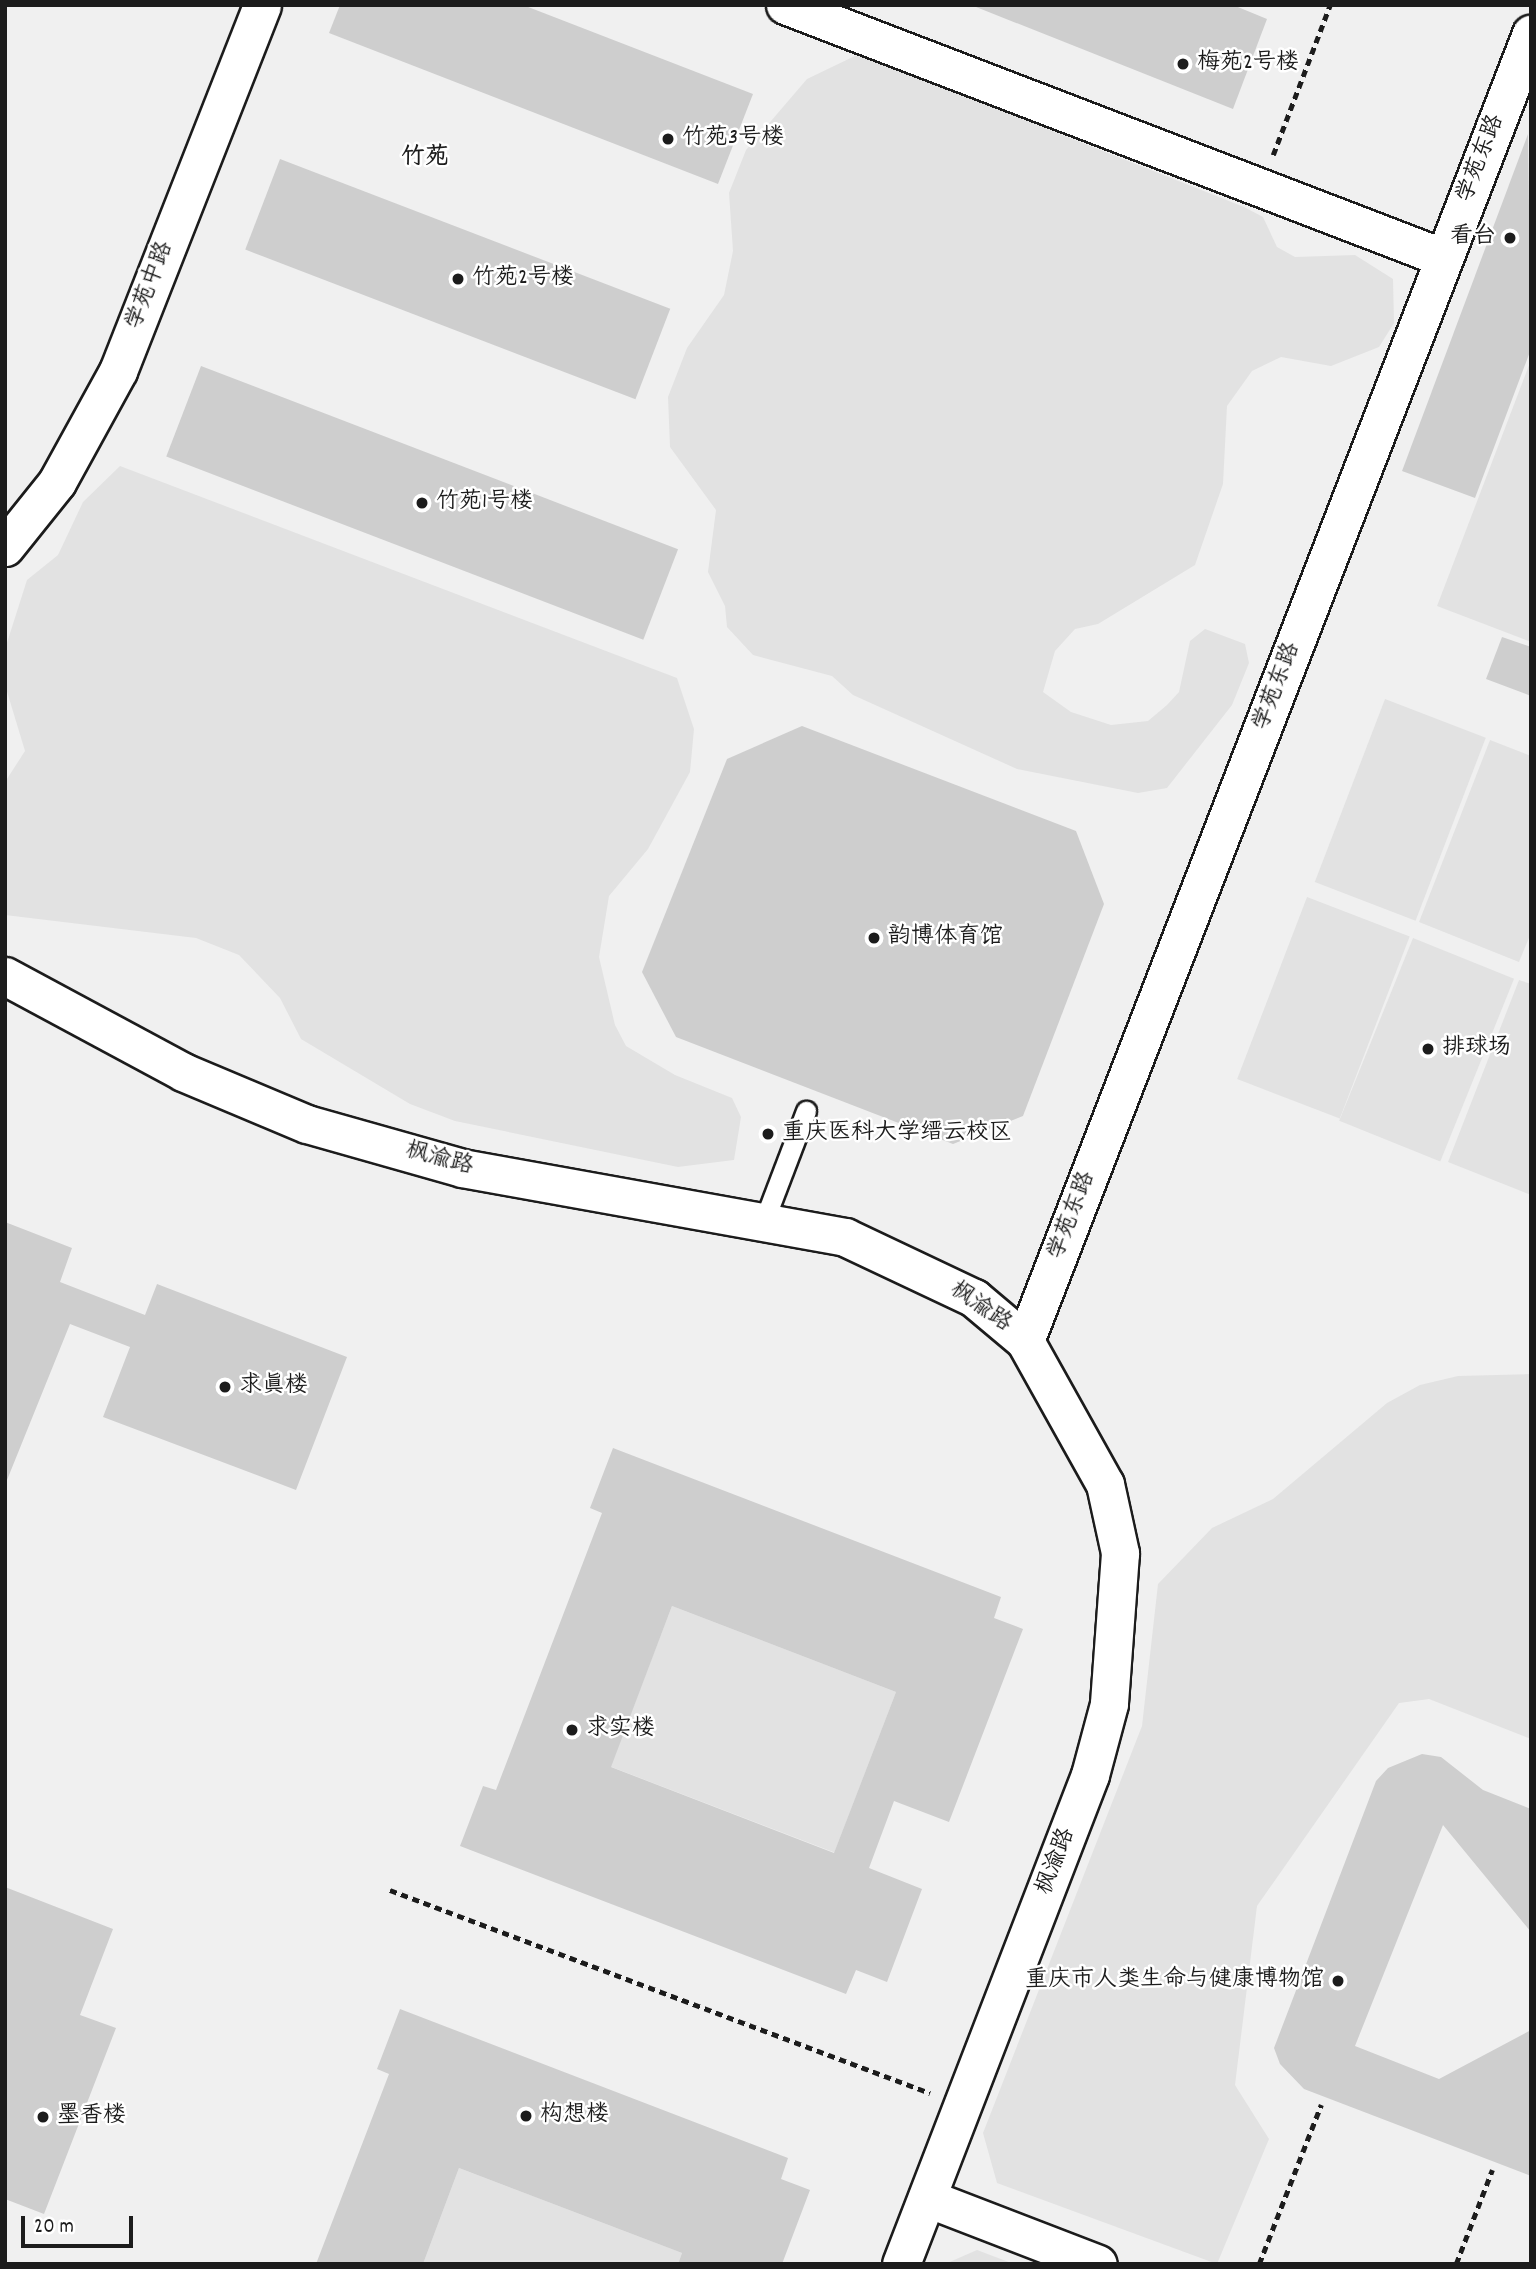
<!DOCTYPE html>
<meta charset="utf-8">
<style>
body{margin:0}
#map{position:relative;width:1536px;height:2269px;overflow:hidden;background:#fff;font-family:Dekko,"LXGW WenKai TC",sans-serif}
div>[style]{position:absolute}
[style*='--x']{left:calc(var(--x)*1px);top:calc(var(--y)*1px);width:calc(var(--w)*1px);rotate:calc(var(--a)*1deg)}
.built>*{inset:0;background:#f0f0f0;transform-origin:0 0}
.green>*{inset:0;background:#e2e2e2;transform-origin:0 0}
.building>*{inset:0;background:#cecece;transform-origin:0 0}
.path>*{height:4.5px;margin-top:-2.25px;transform-origin:0;background:repeating-linear-gradient(90deg,#1c1c1c 0 7px,transparent 0 12px)}
.roads{filter:drop-shadow(2px 0 #1c1c1c) drop-shadow(-2px 0 #1c1c1c) drop-shadow(0 2px #1c1c1c) drop-shadow(0 -2px #1c1c1c)}
.service>*{height:19px;margin:-9.5px;padding:0 9.5px;transform-origin:9.5px;border-radius:9.5px;background:#fff}
.minor>*{height:37px;margin:-18.5px;padding:0 18.5px;transform-origin:18.5px;border-radius:18.5px;background:#fff}
.dots>*{width:19px;height:19px;translate:-50% -50%;box-sizing:border-box;border:4px solid #fff;border-radius:50%}
span{translate:-50% -50%;white-space:nowrap;text-align:center;line-height:1.15;-webkit-text-stroke:5px #fff;paint-order:stroke}
.poi-label{font-size:23px;color:#1c1c1c}
.left{translate:0 -50%;text-align:left}
.right{translate:-100% -50%;text-align:right}
.street-label{font-size:23px;color:#1c1c1c}
.neighbourhood-label{font-size:24px;color:#1c1c1c;font-weight:700}
.frame{position:absolute;inset:0;border:7px solid #1c1c1c;pointer-events:none}
.scale{position:absolute;left:21px;top:2216px;width:112px;height:32px;box-sizing:border-box;border:4px solid #1c1c1c;border-top:0;padding-left:9px;font-size:21px;line-height:24px;white-space:nowrap;color:#1c1c1c;-webkit-text-stroke:5px #fff;paint-order:stroke}
</style>
<div id="map">
<div class="built">
<i style="left:5px;top:5px;width:1526px;height:2259px"></i>
</div>
<div class="green">
<i style="clip-path:polygon(859px 54px,1244px 207px,1263px 217px,1277px 247px,1295px 257px,1355px 255px,1393px 279px,1394px 323px,1379px 347px,1331px 366px,1281px 357px,1252px 371px,1227px 406px,1223px 484px,1195px 565px,1098px 624px,1075px 629px,1055px 651px,1043px 692px,1071px 712px,1111px 725px,1148px 721px,1167px 705px,1179px 692px,1190px 641px,1205px 629px,1245px 644px,1249px 663px,1232px 705px,1167px 788px,1138px 793px,1017px 769px,853px 695px,832px 676px,753px 655px,727px 627px,725px 606px,708px 572px,716px 510px,670px 447px,668px 397px,687px 348px,724px 295px,733px 251px,729px 193px,746px 150px,807px 79px)"></i>
<i style="clip-path:polygon(1531px 360px,1531px 642px,1437px 606px)"></i>
<i style="clip-path:polygon(120px 466px,677px 678px,694px 729px,690px 772px,648px 849px,609px 896px,599px 957px,615px 1025px,626px 1046px,675px 1075px,732px 1098px,741px 1117px,734px 1160px,678px 1167px,455px 1121px,410px 1104px,301px 1039px,280px 998px,239px 955px,196px 938px,5px 915px,5px 782px,25px 751px,5px 685px,5px 649px,27px 580px,58px 555px,83px 502px)"></i>
<i style="left:1385px;top:699px;width:108px;height:196px;rotate:21deg"></i>
<i style="clip-path:polygon(1490px 740px,1531px 756px,1531px 933px,1519px 962px,1419px 922px)"></i>
<i style="left:1307px;top:897px;width:110px;height:195px;rotate:21deg"></i>
<i style="left:1413px;top:938px;width:109px;height:197px;rotate:22deg"></i>
<i style="clip-path:polygon(1519px 980px,1531px 984px,1531px 1195px,1448px 1162px)"></i>
<i style="clip-path:polygon(1531px 1374px,1531px 1739px,1429px 1699px,1399px 1703px,1257px 1906px,1235px 2085px,1269px 2139px,1217px 2264px,997px 2183px,983px 2133px,1142px 1726px,1158px 1584px,1212px 1528px,1273px 1499px,1387px 1403px,1420px 1385px,1458px 1376px)"></i>
<i style="left:672px;top:1606px;width:240px;height:172px;rotate:21deg"></i>
<i style="clip-path:polygon(459px 2168px,682px 2253px,678px 2264px,423px 2264px)"></i>
<i style="clip-path:polygon(977px 2250px,1014px 2264px,945px 2264px)"></i>
</div>
<div class="building">
<i style="clip-path:polygon(340px 5px,523px 5px,753px 94px,718px 184px,329px 33px)"></i>
<i style="clip-path:polygon(971px 5px,1233px 5px,1267px 19px,1233px 109px)"></i>
<i style="clip-path:polygon(1528px 134px,1531px 349px,1475px 498px,1402px 471px)"></i>
<i style="left:280px;top:159px;width:418px;height:97px;rotate:21deg"></i>
<i style="left:201px;top:366px;width:511px;height:97px;rotate:21deg"></i>
<i style="clip-path:polygon(1502px 637px,1531px 647px,1531px 696px,1486px 679px)"></i>
<i style="clip-path:polygon(802px 726px,1076px 831px,1104px 904px,1023px 1116px,953px 1144px,676px 1037px,642px 972px,727px 759px)"></i>
<i style="clip-path:polygon(5px 1222px,72px 1248px,60px 1282px,145px 1315px,157px 1284px,347px 1357px,296px 1490px,103px 1417px,130px 1347px,70px 1324px,5px 1485px)"></i>
<i style="clip-path:polygon(evenodd,613px 1448px,1001px 1597px,994px 1618px,1023px 1629px,949px 1822px,894px 1801px,869px 1868px,922px 1889px,887px 1982px,856px 1970px,846px 1994px,460px 1846px,483px 1786px,496px 1790px,602px 1513px,590px 1508px,613px 1448px,672px 1606px,896px 1692px,834px 1853px,611px 1767px,672px 1606px)"></i>
<i style="clip-path:polygon(1422px 1754px,1441px 1757px,1483px 1790px,1531px 1809px,1531px 1932px,1443px 1825px,1355px 2046px,1439px 2079px,1531px 2030px,1531px 2176px,1304px 2089px,1280px 2064px,1274px 2048px,1376px 1781px,1388px 1768px)"></i>
<i style="clip-path:polygon(5px 1887px,113px 1929px,80px 2015px,116px 2028px,44px 2214px,5px 2199px)"></i>
<i style="clip-path:polygon(400px 2009px,788px 2158px,781px 2179px,810px 2190px,782px 2264px,678px 2264px,682px 2253px,459px 2168px,423px 2264px,316px 2264px,389px 2074px,377px 2069px)"></i>
</div>
<div class="path">
<i style="--x:1273;--y:155;--w:160;--a:-69.2"></i>
<i style="--x:390;--y:1890;--w:577;--a:20.6"></i>
<i style="--x:1259;--y:2264;--w:171;--a:-68.7"></i>
<i style="--x:1456;--y:2264;--w:101;--a:-69"></i>
</div>
<div class="roads">
<div class="service">
<i style="--x:764;--y:1221;--w:118;--a:-69.1"></i>
</div>
<div class="minor">
<i style="--x:785;--y:5;--w:706;--a:21"></i>
<i style="--x:5;--y:547;--w:83;--a:-51.3"></i>
<i style="--x:57;--y:482;--w:127;--a:-61.2"></i>
<i style="--x:118;--y:371;--w:393;--a:-68.5"></i>
<i style="--x:5;--y:976;--w:202;--a:28.3"></i>
<i style="--x:183;--y:1072;--w:134;--a:22.8"></i>
<i style="--x:307;--y:1124;--w:161;--a:15.8"></i>
<i style="--x:462;--y:1168;--w:389;--a:10.2"></i>
<i style="--x:845;--y:1237;--w:143;--a:25.3"></i>
<i style="--x:974;--y:1298;--w:67;--a:40.1"></i>
<i style="--x:1025;--y:1341;--w:164;--a:60.8"></i>
<i style="--x:1105;--y:1484;--w:71;--a:77.7"></i>
<i style="--x:1120;--y:1553;--w:151;--a:94.2"></i>
<i style="--x:1109;--y:1704;--w:73;--a:105"></i>
<i style="--x:1090;--y:1775;--w:524;--a:111.13"></i>
<i style="--x:1025;--y:1341;--w:1402;--a:-68.84"></i>
<i style="--x:927;--y:2198;--w:183;--a:21.1"></i>
</div>
</div>
<div class="dots">
<i style="left:1183px;top:64px;background:#1c1c1c"></i>
<i style="left:668px;top:139px;background:#1c1c1c"></i>
<i style="left:1510px;top:238px;background:#1c1c1c"></i>
<i style="left:458px;top:279px;background:#1c1c1c"></i>
<i style="left:422px;top:503px;background:#1c1c1c"></i>
<i style="left:874px;top:938px;background:#1c1c1c"></i>
<i style="left:1428px;top:1049px;background:#1c1c1c"></i>
<i style="left:768px;top:1134px;background:#1c1c1c"></i>
<i style="left:225px;top:1387px;background:#1c1c1c"></i>
<i style="left:572px;top:1730px;background:#1c1c1c"></i>
<i style="left:1338px;top:1981px;background:#1c1c1c"></i>
<i style="left:526px;top:2116px;background:#1c1c1c"></i>
<i style="left:43px;top:2117px;background:#1c1c1c"></i>
</div>
<div class="poi-label">
<span class="left" style="left:1197px;top:64px">梅苑2号楼</span>
<span class="left" style="left:682px;top:139px">竹苑3号楼</span>
<span class="right" style="left:1496px;top:238px">看台</span>
<span class="left" style="left:472px;top:279px">竹苑2号楼</span>
<span class="left" style="left:436px;top:503px">竹苑1号楼</span>
<span class="left" style="left:888px;top:938px">韵博体育馆</span>
<span class="left" style="left:1442px;top:1049px">排球场</span>
<span class="left" style="left:782px;top:1134px">重庆医科大学缙云校区</span>
<span class="left" style="left:239px;top:1387px">求真楼</span>
<span class="left" style="left:586px;top:1730px">求实楼</span>
<span class="right" style="left:1324px;top:1981px">重庆市人类生命与健康博物馆</span>
<span class="left" style="left:540px;top:2116px">构想楼</span>
<span class="left" style="left:57px;top:2117px">墨香楼</span>
</div>
<div class="street-label">
<span style="left:1482px;top:159px;rotate:-69deg">学苑东路</span>
<span style="left:151px;top:286px;rotate:-69deg">学苑中路</span>
<span style="left:1278px;top:687px;rotate:-69deg">学苑东路</span>
<span style="left:439px;top:1160px;rotate:15deg">枫渝路</span>
<span style="left:1073px;top:1216px;rotate:-69deg">学苑东路</span>
<span style="left:980px;top:1308px;rotate:35deg">枫渝路</span>
<span style="left:1057px;top:1862px;rotate:-69deg">枫渝路</span>
</div>
<div class="neighbourhood-label">
<span style="left:425px;top:159px">竹苑</span>
</div>
<div class="frame"></div>
<div class="scale">20 m</div>
</div>
